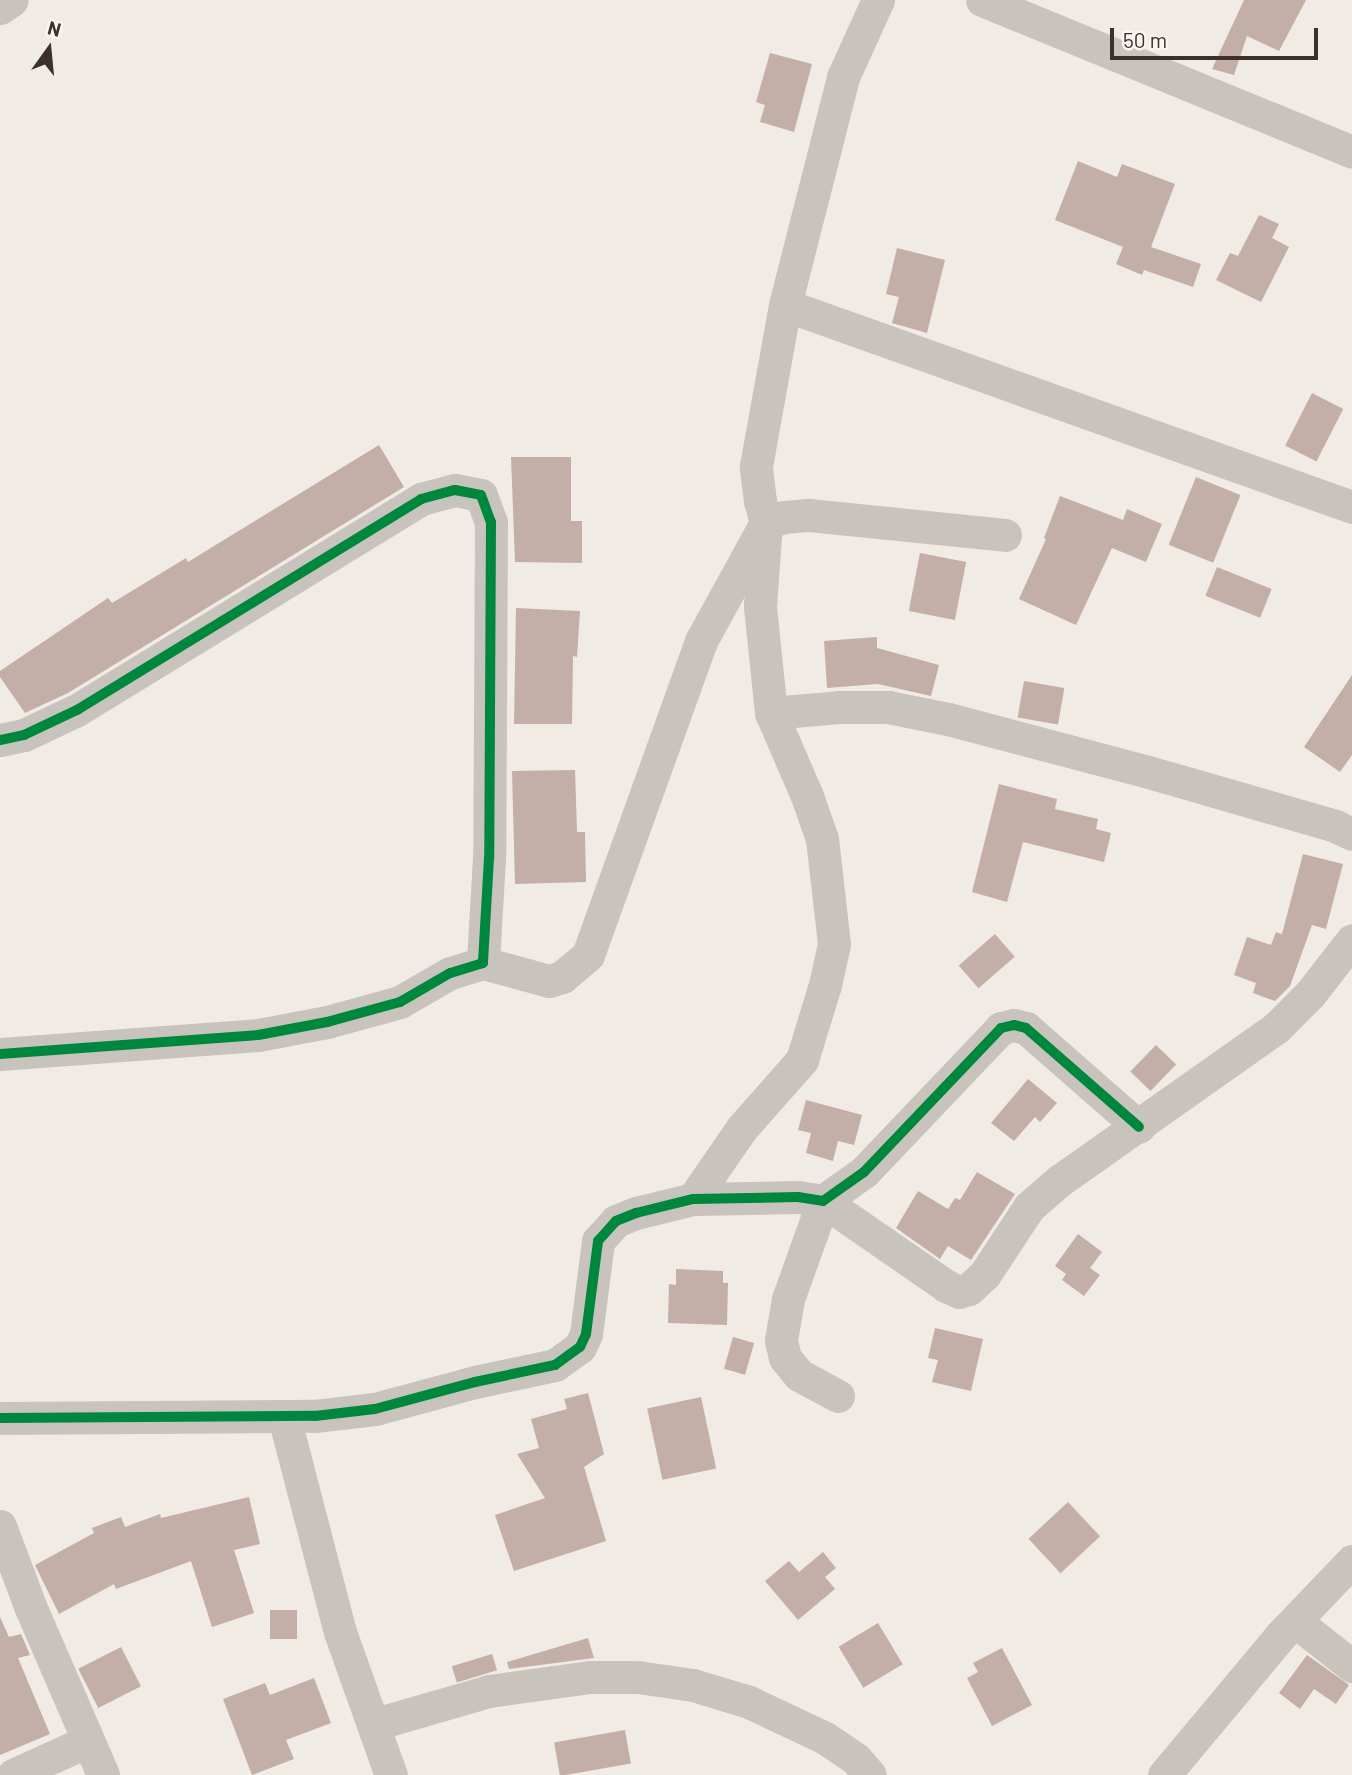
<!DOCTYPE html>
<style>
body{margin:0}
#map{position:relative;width:1352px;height:1775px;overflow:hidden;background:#f0ebe5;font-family:Barlow,sans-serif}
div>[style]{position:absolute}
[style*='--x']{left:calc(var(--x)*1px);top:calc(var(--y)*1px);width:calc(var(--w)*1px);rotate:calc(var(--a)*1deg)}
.building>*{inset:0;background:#c3afa7;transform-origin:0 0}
.street>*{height:33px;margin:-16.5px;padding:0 16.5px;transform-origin:16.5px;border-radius:16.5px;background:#c9c3be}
.cycleway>*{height:10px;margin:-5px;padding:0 5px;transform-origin:5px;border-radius:5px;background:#00873e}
span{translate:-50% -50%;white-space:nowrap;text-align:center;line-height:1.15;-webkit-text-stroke:7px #fbf5ee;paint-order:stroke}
.north{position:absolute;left:14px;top:14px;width:70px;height:70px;-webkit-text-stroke:5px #fbf5ee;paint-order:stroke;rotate:15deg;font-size:19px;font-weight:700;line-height:28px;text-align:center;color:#3b302b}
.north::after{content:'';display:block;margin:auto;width:24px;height:32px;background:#3b302b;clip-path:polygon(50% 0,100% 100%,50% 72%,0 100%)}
.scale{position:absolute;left:1110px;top:28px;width:208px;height:32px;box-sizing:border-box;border:4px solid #3b302b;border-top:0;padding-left:9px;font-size:21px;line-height:24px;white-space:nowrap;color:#3b302b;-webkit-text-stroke:5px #fbf5ee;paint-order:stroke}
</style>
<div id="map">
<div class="building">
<i style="clip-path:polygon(1244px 0,1306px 0,1279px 51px,1247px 36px,1234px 75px,1212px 69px)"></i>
<i style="clip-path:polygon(770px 53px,812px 64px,794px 132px,760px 122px,765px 105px,756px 102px)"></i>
<i style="clip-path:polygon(1078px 161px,1117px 177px,1122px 164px,1175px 184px,1151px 247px,1201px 264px,1193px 287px,1144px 270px,1142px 275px,1116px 264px,1123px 247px,1055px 220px)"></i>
<i style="clip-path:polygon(1259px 215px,1279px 224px,1272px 238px,1289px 247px,1261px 302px,1216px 280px,1230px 253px,1238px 256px)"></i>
<i style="clip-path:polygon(897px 248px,945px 260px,927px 333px,892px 323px,899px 297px,886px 294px)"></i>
<i style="left:1312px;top:393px;width:35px;height:59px;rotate:27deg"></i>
<i style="clip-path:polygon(379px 445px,404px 487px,68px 693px,25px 713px,0 677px,0 671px,108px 598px,112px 603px,186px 558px,188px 562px)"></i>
<i style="clip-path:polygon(511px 457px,571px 457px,571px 521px,582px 521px,582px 563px,515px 562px)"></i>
<i style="left:1196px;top:477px;width:48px;height:73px;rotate:22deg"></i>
<i style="clip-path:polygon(1060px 496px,1123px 520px,1127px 509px,1162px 524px,1146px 562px,1112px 548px,1076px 625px,1019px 599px,1046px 539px,1044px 538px)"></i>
<i style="left:920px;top:553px;width:47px;height:59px;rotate:11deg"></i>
<i style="left:1217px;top:567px;width:59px;height:31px;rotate:22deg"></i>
<i style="clip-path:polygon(516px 608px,580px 611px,577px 657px,573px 656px,572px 724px,514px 724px)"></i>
<i style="clip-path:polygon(877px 637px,877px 648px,939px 665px,931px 696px,878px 684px,827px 688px,824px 641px)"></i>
<i style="clip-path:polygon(1352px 675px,1352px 755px,1340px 772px,1304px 747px)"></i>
<i style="left:1024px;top:681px;width:41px;height:37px;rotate:10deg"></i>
<i style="clip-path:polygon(575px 770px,577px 832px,585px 832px,586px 882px,515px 884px,512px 771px)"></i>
<i style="clip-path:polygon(999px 784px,1057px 799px,1055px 809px,1098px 819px,1096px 829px,1111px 833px,1104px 862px,1023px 842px,1007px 902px,972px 892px)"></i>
<i style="clip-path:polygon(1303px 854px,1343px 864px,1326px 929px,1312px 925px,1290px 986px,1275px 1001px,1253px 993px,1256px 983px,1234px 975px,1247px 937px,1271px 945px,1276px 932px,1282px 934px)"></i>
<i style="left:995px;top:934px;width:30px;height:48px;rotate:49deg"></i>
<i style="left:1156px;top:1045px;width:28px;height:37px;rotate:44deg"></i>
<i style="clip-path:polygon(1028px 1079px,1057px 1103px,1040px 1122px,1035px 1117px,1014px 1141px,991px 1123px)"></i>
<i style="clip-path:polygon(806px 1100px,862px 1115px,854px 1145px,838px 1141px,833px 1161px,806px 1153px,811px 1133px,798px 1130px)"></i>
<i style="clip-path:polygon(977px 1172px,1015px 1194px,971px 1260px,948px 1246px,940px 1259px,896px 1228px,918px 1191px,948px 1209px,955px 1198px,960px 1200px)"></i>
<i style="clip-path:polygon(1078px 1234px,1102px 1252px,1090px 1268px,1100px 1275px,1084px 1296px,1062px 1280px,1066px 1274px,1055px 1266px)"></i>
<i style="clip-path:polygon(676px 1269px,723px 1271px,723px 1283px,728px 1283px,727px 1325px,668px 1323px,669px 1284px,676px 1285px)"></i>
<i style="clip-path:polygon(935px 1328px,983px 1339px,971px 1391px,932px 1382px,938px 1360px,928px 1358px)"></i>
<i style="left:733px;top:1337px;width:22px;height:33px;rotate:16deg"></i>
<i style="clip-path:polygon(588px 1393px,604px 1454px,584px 1467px,606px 1541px,514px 1571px,495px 1515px,545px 1498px,517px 1454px,539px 1448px,531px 1419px,567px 1409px,564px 1399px)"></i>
<i style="left:701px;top:1397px;width:73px;height:55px;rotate:78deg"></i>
<i style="clip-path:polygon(249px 1497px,260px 1544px,234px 1550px,254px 1613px,212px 1627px,191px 1561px,116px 1589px,114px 1584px,59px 1614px,35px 1565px,94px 1533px,92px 1528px,121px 1517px,125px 1527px,160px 1514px,161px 1518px)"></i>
<i style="left:1068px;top:1502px;width:47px;height:54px;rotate:47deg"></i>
<i style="clip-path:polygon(823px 1552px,836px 1568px,825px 1577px,835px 1589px,798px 1620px,765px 1581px,789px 1561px,799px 1572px)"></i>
<i style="left:270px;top:1610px;width:27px;height:29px"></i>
<i style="clip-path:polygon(0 1617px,9px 1637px,21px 1634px,30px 1655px,18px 1658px,50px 1734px,0 1755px)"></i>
<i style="left:878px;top:1623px;width:48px;height:46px;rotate:59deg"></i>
<i style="clip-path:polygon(588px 1638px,594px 1658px,509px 1669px,507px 1662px)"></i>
<i style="left:121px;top:1647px;width:44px;height:48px;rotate:63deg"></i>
<i style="clip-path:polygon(1002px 1648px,1032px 1705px,992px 1726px,967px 1678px,978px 1672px,973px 1663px)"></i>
<i style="left:492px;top:1654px;width:17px;height:42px;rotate:73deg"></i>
<i style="clip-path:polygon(1307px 1655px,1349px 1685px,1336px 1704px,1314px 1689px,1300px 1709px,1279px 1693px)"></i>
<i style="clip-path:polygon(314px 1678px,331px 1723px,286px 1740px,294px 1759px,252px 1775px,223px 1699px,265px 1683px,270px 1695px)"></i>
<i style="left:625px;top:1730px;width:34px;height:72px;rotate:80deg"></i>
</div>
<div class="street">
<i style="--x:982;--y:0;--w:400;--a:22.3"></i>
<i style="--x:0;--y:8;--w:14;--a:-34"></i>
<i style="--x:785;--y:305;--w:602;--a:19.61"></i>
<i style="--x:771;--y:713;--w:68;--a:-5"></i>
<i style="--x:839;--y:707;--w:49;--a:0"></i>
<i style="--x:888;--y:707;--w:61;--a:11.3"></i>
<i style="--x:948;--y:719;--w:204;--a:14.8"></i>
<i style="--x:1145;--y:771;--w:198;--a:16.1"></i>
<i style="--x:1335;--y:826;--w:19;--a:25"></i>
<i style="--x:0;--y:740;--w:25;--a:-12"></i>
<i style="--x:24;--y:735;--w:59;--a:-25.3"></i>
<i style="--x:77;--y:710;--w:404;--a:-31.5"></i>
<i style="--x:421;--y:499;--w:35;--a:-15"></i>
<i style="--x:455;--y:490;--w:26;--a:11"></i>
<i style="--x:481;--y:495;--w:29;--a:70"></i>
<i style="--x:491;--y:522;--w:336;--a:90.3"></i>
<i style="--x:489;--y:858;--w:105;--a:93.3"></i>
<i style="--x:483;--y:963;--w:34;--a:163"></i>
<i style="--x:450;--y:973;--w:58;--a:149.9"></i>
<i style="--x:400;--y:1002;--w:76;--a:164.7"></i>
<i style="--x:327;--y:1022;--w:70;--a:169.3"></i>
<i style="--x:258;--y:1035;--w:259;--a:175.8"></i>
<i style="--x:483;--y:963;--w:68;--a:15.3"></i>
<i style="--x:549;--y:981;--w:14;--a:-17"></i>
<i style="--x:562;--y:977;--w:34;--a:-40"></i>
<i style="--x:588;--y:955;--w:334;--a:-70.2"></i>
<i style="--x:701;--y:641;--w:135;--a:-61.2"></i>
<i style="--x:766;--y:523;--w:19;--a:-18"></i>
<i style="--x:784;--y:517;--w:25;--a:-5"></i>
<i style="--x:809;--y:515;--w:197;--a:5.8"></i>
<i style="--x:693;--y:1199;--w:86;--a:-55.4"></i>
<i style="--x:742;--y:1128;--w:91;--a:-48.6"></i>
<i style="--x:802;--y:1060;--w:78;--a:-73"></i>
<i style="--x:825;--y:985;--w:42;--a:-77.6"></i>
<i style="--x:834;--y:944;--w:106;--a:-96.5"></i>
<i style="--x:822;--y:839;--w:46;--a:-109.2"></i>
<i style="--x:807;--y:796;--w:90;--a:-113.4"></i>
<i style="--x:771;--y:713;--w:108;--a:-95.9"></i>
<i style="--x:760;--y:606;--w:83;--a:-85.9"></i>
<i style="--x:766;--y:523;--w:23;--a:-105"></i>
<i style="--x:760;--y:501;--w:35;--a:-97"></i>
<i style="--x:756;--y:466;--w:164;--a:-79.8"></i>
<i style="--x:785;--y:305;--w:235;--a:-75.7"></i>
<i style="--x:843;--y:77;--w:85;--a:-65.6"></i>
<i style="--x:838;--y:1396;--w:44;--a:-151.7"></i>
<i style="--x:799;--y:1375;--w:22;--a:-129"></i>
<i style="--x:785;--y:1358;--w:18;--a:-103"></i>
<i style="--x:781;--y:1340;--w:42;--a:-80.3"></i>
<i style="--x:788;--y:1299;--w:104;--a:-70.3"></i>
<i style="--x:823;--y:1201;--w:150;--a:34.6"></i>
<i style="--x:946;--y:1286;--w:14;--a:25"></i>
<i style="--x:959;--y:1292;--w:10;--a:-17"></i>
<i style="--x:969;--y:1289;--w:22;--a:-43"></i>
<i style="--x:985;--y:1274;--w:80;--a:-56.7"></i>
<i style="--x:1029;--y:1207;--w:40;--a:-41"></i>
<i style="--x:1059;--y:1181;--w:267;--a:-35.2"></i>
<i style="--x:1277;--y:1027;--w:47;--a:-45"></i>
<i style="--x:1310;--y:994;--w:68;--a:-52.1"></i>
<i style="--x:284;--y:1417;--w:222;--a:75.4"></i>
<i style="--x:340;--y:1632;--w:152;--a:70.4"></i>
<i style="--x:0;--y:1418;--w:315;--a:-0.4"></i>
<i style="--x:315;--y:1416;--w:60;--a:-6.7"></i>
<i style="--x:375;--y:1409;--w:104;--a:-15.1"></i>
<i style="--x:475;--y:1382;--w:82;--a:-12"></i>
<i style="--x:555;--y:1365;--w:31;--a:-36"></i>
<i style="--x:580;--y:1347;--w:14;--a:-65"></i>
<i style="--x:586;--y:1334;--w:94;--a:-82.6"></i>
<i style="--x:598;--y:1241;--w:27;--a:-48"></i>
<i style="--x:616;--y:1221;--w:22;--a:-22"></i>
<i style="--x:636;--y:1213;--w:59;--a:-13.8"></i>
<i style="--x:693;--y:1199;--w:105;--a:-1.1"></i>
<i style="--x:798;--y:1197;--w:25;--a:9"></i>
<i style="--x:823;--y:1201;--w:50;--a:-35.3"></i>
<i style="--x:864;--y:1172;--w:199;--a:-46.4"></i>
<i style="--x:1001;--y:1028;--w:13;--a:-13"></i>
<i style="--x:1014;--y:1025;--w:12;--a:14"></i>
<i style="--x:1026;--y:1028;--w:150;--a:41.2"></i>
<i style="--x:0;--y:1526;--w:85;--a:69.4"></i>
<i style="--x:30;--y:1606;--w:184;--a:66.6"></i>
<i style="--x:1295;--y:1621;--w:73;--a:38.3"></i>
<i style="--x:375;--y:1724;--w:119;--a:-16.1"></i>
<i style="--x:489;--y:1691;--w:102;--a:-7.9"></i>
<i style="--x:590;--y:1677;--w:47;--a:0"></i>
<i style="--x:637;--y:1677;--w:57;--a:8.1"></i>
<i style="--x:693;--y:1685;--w:59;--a:16.9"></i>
<i style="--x:749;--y:1702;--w:84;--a:25.3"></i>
<i style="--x:825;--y:1738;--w:37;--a:34"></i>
<i style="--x:856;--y:1759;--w:21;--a:49"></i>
<i style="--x:13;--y:1775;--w:82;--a:-24.4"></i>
<i style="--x:1164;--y:1775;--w:182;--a:-50.1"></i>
<i style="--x:1281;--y:1635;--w:103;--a:-46.2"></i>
</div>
<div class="cycleway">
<i style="--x:0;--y:740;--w:25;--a:-12"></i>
<i style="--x:24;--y:735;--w:59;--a:-25.3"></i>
<i style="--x:77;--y:710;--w:404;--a:-31.5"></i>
<i style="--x:421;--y:499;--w:35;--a:-15"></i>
<i style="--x:455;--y:490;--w:26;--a:11"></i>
<i style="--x:481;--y:495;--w:29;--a:70"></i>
<i style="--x:491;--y:522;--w:336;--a:90.3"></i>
<i style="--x:489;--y:858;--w:105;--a:93.3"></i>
<i style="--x:483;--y:963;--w:34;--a:163"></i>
<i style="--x:450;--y:973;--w:58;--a:149.9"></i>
<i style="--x:400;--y:1002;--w:76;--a:164.7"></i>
<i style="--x:327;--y:1022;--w:70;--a:169.3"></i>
<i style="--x:258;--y:1035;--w:259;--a:175.8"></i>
<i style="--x:0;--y:1418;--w:315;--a:-0.4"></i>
<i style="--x:315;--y:1416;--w:60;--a:-6.7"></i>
<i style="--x:375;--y:1409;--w:104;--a:-15.1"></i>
<i style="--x:475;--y:1382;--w:82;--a:-12"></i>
<i style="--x:555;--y:1365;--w:31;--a:-36"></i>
<i style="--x:580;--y:1347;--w:14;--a:-65"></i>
<i style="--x:586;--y:1334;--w:94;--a:-82.6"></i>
<i style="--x:598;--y:1241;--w:27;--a:-48"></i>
<i style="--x:616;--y:1221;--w:22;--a:-22"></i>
<i style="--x:636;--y:1213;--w:59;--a:-13.8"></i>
<i style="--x:693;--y:1199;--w:105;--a:-1.1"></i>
<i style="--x:798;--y:1197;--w:25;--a:9"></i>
<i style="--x:823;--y:1201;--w:50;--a:-35.3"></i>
<i style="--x:864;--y:1172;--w:199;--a:-46.4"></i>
<i style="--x:1001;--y:1028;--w:13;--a:-13"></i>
<i style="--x:1014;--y:1025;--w:12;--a:14"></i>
<i style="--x:1026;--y:1028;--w:150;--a:41.2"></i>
</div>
<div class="north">N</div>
<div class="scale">50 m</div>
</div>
